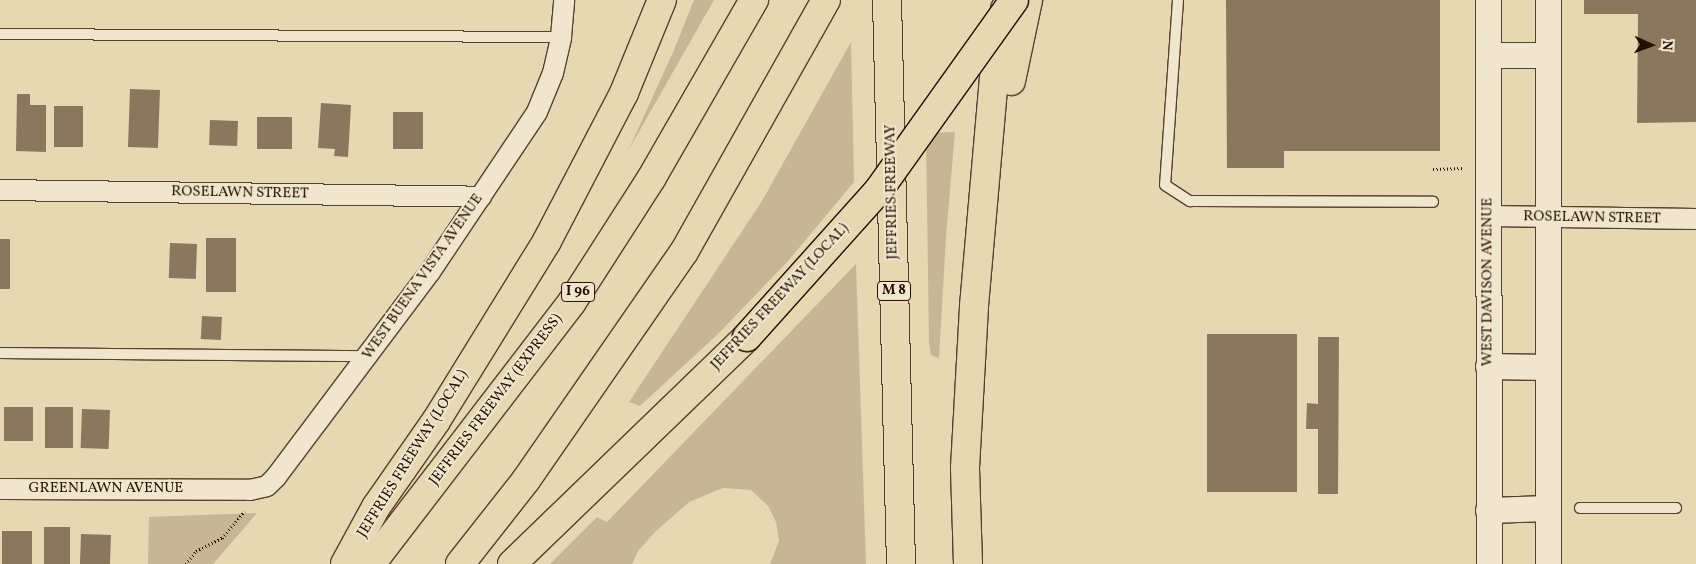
<!DOCTYPE html>
<style>
body{margin:0}
#map{position:relative;width:1696px;height:564px;overflow:hidden;background:#e6d8b2;font-family:Vollkorn,serif}
div>[style]{position:absolute}
[style*='--x']{left:calc(var(--x)*1px);top:calc(var(--y)*1px);width:calc(var(--w)*1px);rotate:calc(var(--a)*1deg)}
.green>*{inset:0;background:#c6b694}
.building>*{inset:0;background:#8a775e;transform-origin:0 0}
.path>*{height:3px;margin-top:-1.5px;transform-origin:0;background:repeating-linear-gradient(90deg,#270e02 0 1px,transparent 0 3.5px)}
.roads{filter:drop-shadow(1px 0 #57402e) drop-shadow(-1px 0 #57402e) drop-shadow(0 1px #57402e) drop-shadow(0 -1px #57402e)}
.service>*{height:10px;margin:-5px;padding:0 5px;transform-origin:5px;border-radius:5px;background:#efe6cd}
.minor>*{height:20px;margin:-10px;padding:0 10px;transform-origin:10px;border-radius:10px;background:#efe6cd}
.tertiary>*{height:25px;margin:-12.5px;padding:0 12.5px;transform-origin:12.5px;border-radius:12.5px;background:#efe6cd}
.motorway>*{height:28px;margin:-14px;padding:0 14px;transform-origin:14px;border-radius:14px;background:#e6d8b2}
.bridges{filter:drop-shadow(1px 0 #270e02) drop-shadow(-1px 0 #270e02) drop-shadow(0 1px #270e02) drop-shadow(0 -1px #270e02)}
.motorway-bridge>*{height:28px;margin:-14px;padding:0 14px;transform-origin:14px;border-radius:14px;background:#e6d8b2}
span{translate:-50% -50%;white-space:nowrap;text-align:center;line-height:1.15;-webkit-text-stroke:4px #efe6cd;paint-order:stroke}
.shield-label span{padding:1px 4px;background:#efe6cd;border:1px solid;border-radius:4px;-webkit-text-stroke-width:0}
.shield-label{font-size:14px;color:#270e02;font-weight:700}
.street-label{font-size:15px;color:#270e02}
.north{position:absolute;left:1626px;top:20px;width:50px;height:50px;-webkit-text-stroke:4px #efe6cd;paint-order:stroke;rotate:92deg;font-size:14px;font-weight:700;line-height:20px;text-align:center;color:#270e02}
.north::after{content:'';display:block;margin:auto;width:18px;height:22px;background:#270e02;clip-path:polygon(50% 0,100% 100%,50% 72%,0 100%)}
</style>
<div id="map">
<div class="green">
<i style="clip-path:polygon(694px 0,714px 0,628px 151px,674px 50px)"></i>
<i style="clip-path:polygon(851px 42px,854px 182px,788px 261px,718px 334px,640px 406px,629px 402px,762px 201px)"></i>
<i style="clip-path:polygon(955px 132px,946px 237px,939px 358px,931px 355px,929px 343px,926px 133px)"></i>
<i style="clip-path:polygon(856px 264px,866px 564px,770px 564px,779px 541px,776px 522px,768px 506px,751px 490px,723px 488px,689px 502px,655px 532px,638px 551px,632px 564px,550px 564px,597px 517px,607px 522px)"></i>
<i style="clip-path:polygon(257px 513px,213px 564px,148px 564px,149px 517px)"></i>
</div>
<div class="building">
<i style="clip-path:polygon(1226px 0,1440px 0,1440px 151px,1284px 151px,1284px 168px,1227px 168px)"></i>
<i style="clip-path:polygon(1584px 0,1696px 0,1696px 122px,1637px 123px,1638px 14px,1584px 14px)"></i>
<i style="left:130px;top:89px;width:30px;height:58px;rotate:2deg"></i>
<i style="clip-path:polygon(17px 94px,30px 94px,30px 105px,46px 105px,46px 152px,16px 151px)"></i>
<i style="clip-path:polygon(321px 103px,351px 105px,348px 157px,334px 156px,335px 149px,318px 148px)"></i>
<i style="left:54px;top:106px;width:29px;height:41px"></i>
<i style="left:393px;top:112px;width:30px;height:37px"></i>
<i style="left:257px;top:117px;width:35px;height:32px"></i>
<i style="left:210px;top:120px;width:28px;height:25px;rotate:2deg"></i>
<i style="left:206px;top:238px;width:30px;height:54px"></i>
<i style="left:0;top:239px;width:10px;height:50px"></i>
<i style="left:170px;top:243px;width:27px;height:35px;rotate:2deg"></i>
<i style="left:202px;top:316px;width:20px;height:23px;rotate:3deg"></i>
<i style="left:1207px;top:334px;width:90px;height:158px"></i>
<i style="clip-path:polygon(1318px 337px,1339px 337px,1338px 494px,1318px 494px,1318px 429px,1306px 429px,1307px 403px,1318px 404px)"></i>
<i style="left:4px;top:407px;width:29px;height:34px"></i>
<i style="left:45px;top:407px;width:28px;height:41px"></i>
<i style="left:82px;top:409px;width:28px;height:39px;rotate:2deg"></i>
<i style="left:44px;top:527px;width:26px;height:37px"></i>
<i style="left:2px;top:531px;width:30px;height:33px"></i>
<i style="left:81px;top:534px;width:30px;height:30px;rotate:2deg"></i>
</div>
<div class="path">
<i style="--x:1433;--y:169;--w:31;--a:-2"></i>
<i style="--x:186;--y:564;--w:16;--a:-52"></i>
<i style="--x:196;--y:551;--w:29;--a:-27"></i>
<i style="--x:222;--y:538;--w:35;--a:-50"></i>
</div>
<div class="roads">
<div class="service">
<i style="--x:1178;--y:0;--w:185;--a:94"></i>
<i style="--x:1165;--y:185;--w:30;--a:33"></i>
<i style="--x:1190;--y:201;--w:243;--a:0.2"></i>
<i style="--x:0;--y:34;--w:561;--a:0.31"></i>
<i style="--x:0;--y:353;--w:366;--a:0.5"></i>
<i style="--x:1580;--y:508;--w:96;--a:0"></i>
</div>
<div class="minor">
<i style="--x:0;--y:190;--w:481;--a:0.8"></i>
<i style="--x:1488;--y:216;--w:208;--a:0.8"></i>
<i style="--x:0;--y:489;--w:250;--a:0.2"></i>
<i style="--x:250;--y:490;--w:17;--a:-13"></i>
<i style="--x:267;--y:486;--w:13;--a:-45"></i>
<i style="--x:276;--y:477;--w:256;--a:-53.1"></i>
<i style="--x:430;--y:272;--w:192;--a:-56.2"></i>
<i style="--x:537;--y:112;--w:42;--a:-67.7"></i>
<i style="--x:553;--y:73;--w:37;--a:-77"></i>
<i style="--x:561;--y:37;--w:37;--a:-85"></i>
</div>
<div class="tertiary">
<i style="--x:1488;--y:0;--w:564;--a:89.9"></i>
<i style="--x:1488;--y:55;--w:60;--a:0"></i>
<i style="--x:1488;--y:366;--w:60;--a:1"></i>
<i style="--x:1488;--y:510;--w:60;--a:-1.9"></i>
<i style="--x:1548;--y:564;--w:564;--a:-90"></i>
</div>
<div class="motorway">
<i style="--x:887;--y:0;--w:564;--a:88.58"></i>
<i style="--x:1011;--y:81;--w:83;--a:-78.1"></i>
<i style="--x:345;--y:564;--w:65;--a:-61.5"></i>
<i style="--x:376;--y:507;--w:105;--a:-55.1"></i>
<i style="--x:436;--y:421;--w:211;--a:-58.3"></i>
<i style="--x:547;--y:241;--w:167;--a:-62.5"></i>
<i style="--x:624;--y:93;--w:100;--a:-67.8"></i>
<i style="--x:371;--y:564;--w:330;--a:-52.5"></i>
<i style="--x:572;--y:302;--w:146;--a:-57.3"></i>
<i style="--x:651;--y:179;--w:207;--a:-60.1"></i>
<i style="--x:460;--y:564;--w:107;--a:-51.8"></i>
<i style="--x:526;--y:480;--w:277;--a:-55.3"></i>
<i style="--x:684;--y:252;--w:289;--a:-60.6"></i>
<i style="--x:512;--y:564;--w:327;--a:-44"></i>
<i style="--x:968;--y:564;--w:96;--a:-91.8"></i>
<i style="--x:965;--y:468;--w:162;--a:-86.8"></i>
<i style="--x:974;--y:306;--w:240;--a:-85"></i>
<i style="--x:995;--y:67;--w:59;--a:-80.2"></i>
</div>
</div>
<div class="bridges">
<div class="motorway-bridge">
<i style="--x:747;--y:337;--w:196;--a:-48.1"></i>
<i style="--x:878;--y:191;--w:234;--a:-54.5"></i>
</div>
</div>
<div class="shield-label">
<span style="left:894px;top:291px">M 8</span>
<span style="left:578px;top:292px">I 96</span>
</div>
<div class="street-label">
<span style="left:892px;top:192px;rotate:-91deg">JEFFRIES FREEWAY</span>
<span style="left:240px;top:193px;rotate:1deg">ROSELAWN STREET</span>
<span style="left:1592px;top:218px;rotate:1deg">ROSELAWN STREET</span>
<span style="left:423px;top:277px;rotate:-55deg">WEST BUENA VISTA AVENUE</span>
<span style="left:1488px;top:282px;rotate:-90deg">WEST DAVISON AVENUE</span>
<span style="left:780px;top:297px;rotate:-47deg">JEFFRIES FREEWAY (LOCAL)</span>
<span style="left:496px;top:400px;rotate:-53deg">JEFFRIES FREEWAY (EXPRESS)</span>
<span style="left:413px;top:454px;rotate:-58deg">JEFFRIES FREEWAY (LOCAL)</span>
<span style="left:106px;top:489px">GREENLAWN AVENUE</span>
</div>
<div class="north">N</div>
</div>
